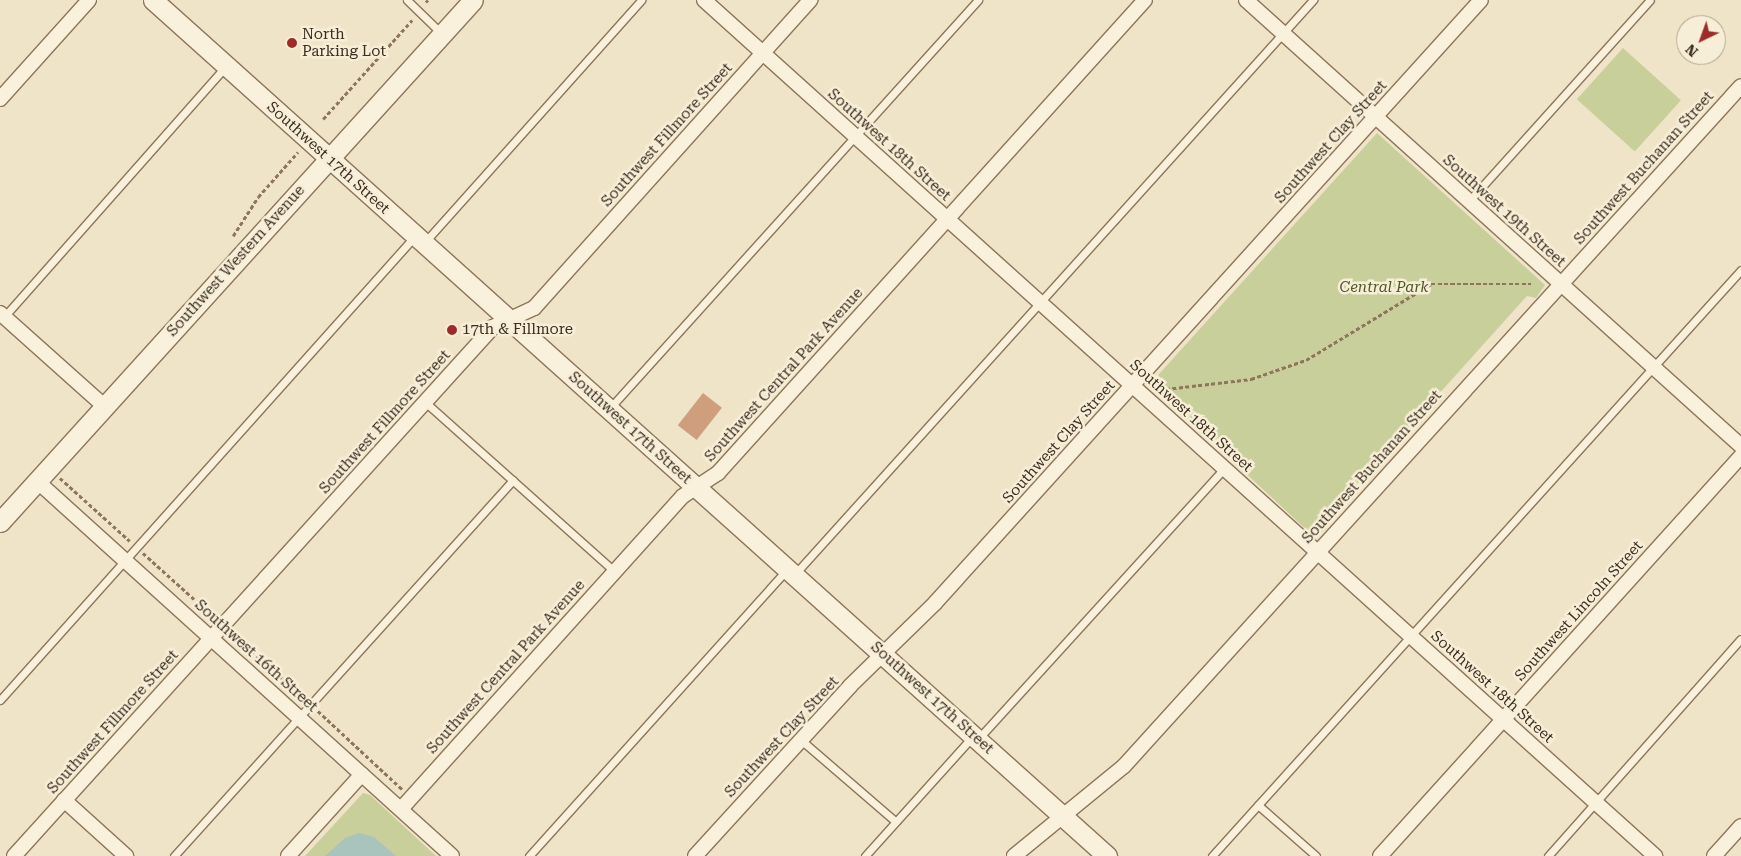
<!DOCTYPE html>
<style>
body{margin:0}
#map{position:relative;width:1741px;height:856px;overflow:hidden;background:#f0e4c8;font-family:"Roboto Serif",serif}
div>[style]{position:absolute}
[style*='--x']{left:calc(var(--x)*1px);top:calc(var(--y)*1px);width:calc(var(--w)*1px);rotate:calc(var(--a)*1deg)}
.green>*{inset:0;background:#c9cf9b;transform-origin:0 0}
.water>*{inset:0;background:#a9c4bc}
.building>*{inset:0;background:#cf9f7d;transform-origin:0 0}
.path>*{height:2.5px;margin-top:-1.25px;transform-origin:0;background:repeating-linear-gradient(90deg,#8d765c 0 4px,transparent 0 6.5px)}
.roads{filter:drop-shadow(1px 0 #8d765c) drop-shadow(-1px 0 #8d765c) drop-shadow(0 1px #8d765c) drop-shadow(0 -1px #8d765c)}
.lane>*{height:7px;margin:-3.5px;padding:0 3.5px;transform-origin:3.5px;border-radius:3.5px;background:#faf1dc}
.street>*{height:14px;margin:-7px;padding:0 7px;transform-origin:7px;border-radius:7px;background:#faf1dc}
.secondary>*{height:19px;margin:-9.5px;padding:0 9.5px;transform-origin:9.5px;border-radius:9.5px;background:#faf1dc}
.dots>*{width:14px;height:14px;translate:-50% -50%;box-sizing:border-box;border:2px solid #f7eed8;border-radius:50%}
span{translate:-50% -50%;white-space:nowrap;text-align:center;line-height:1.15;-webkit-text-stroke:5px #f7eed8;paint-order:stroke}
.poi-label{font-size:15px;color:#3d2e20}
.left{translate:0 -50%;text-align:left}
.street-label{font-size:15px;color:#3d2e20}
.park-label{font-size:15px;color:#4d5a26;font-style:italic}
.north{position:absolute;left:1676px;top:15px;width:50px;height:50px;box-sizing:border-box;background:#f7eed8;border:1px solid #ada18e;border-radius:50%;rotate:222deg;font-size:14px;font-weight:700;line-height:20px;text-align:center;color:#3d2e20}
.north::after{content:'';display:block;margin:auto;width:18px;height:22px;background:#9e2a2b;clip-path:polygon(50% 0,100% 100%,50% 72%,0 100%)}
</style>
<div id="map">
<div class="green">
<i style="left:1623px;top:48px;width:78px;height:69px;rotate:42deg"></i>
<i style="clip-path:polygon(1377px 133px,1545px 285px,1536px 298px,1527px 296px,1323px 523px,1327px 529px,1312px 535px,1150px 384px)"></i>
<i style="clip-path:polygon(363px 793px,370px 795px,436px 856px,305px 856px)"></i>
</div>
<div class="water">
<i style="clip-path:polygon(359px 833px,374px 837px,396px 856px,325px 856px,345px 838px)"></i>
</div>
<div class="building">
<i style="left:703px;top:393px;width:24px;height:41px;rotate:38deg"></i>
</div>
<div class="path">
<i style="--x:426;--y:0;--w:3;--a:45"></i>
<i style="--x:323;--y:119;--w:133;--a:-48"></i>
<i style="--x:233;--y:236;--w:46;--a:-57.3"></i>
<i style="--x:258;--y:197;--w:60;--a:-48.4"></i>
<i style="--x:1166;--y:389;--w:86;--a:-6.7"></i>
<i style="--x:1251;--y:379;--w:58;--a:-19.1"></i>
<i style="--x:1306;--y:360;--w:146;--a:-31.3"></i>
<i style="--x:1431;--y:284;--w:100;--a:0"></i>
<i style="--x:60;--y:478;--w:94;--a:42"></i>
<i style="--x:143;--y:553;--w:96;--a:42"></i>
<i style="--x:232;--y:634;--w:95;--a:41.6"></i>
<i style="--x:318;--y:711;--w:115;--a:42.9"></i>
</div>
<div class="roads">
<div class="lane">
<i style="--x:407;--y:0;--w:47;--a:44.1"></i>
<i style="--x:1469;--y:201;--w:270;--a:-48"></i>
<i style="--x:424;--y:243;--w:326;--a:-48.2"></i>
<i style="--x:3;--y:318;--w:337;--a:-48.5"></i>
<i style="--x:425;--y:402;--w:254;--a:41.8"></i>
<i style="--x:609;--y:409;--w:551;--a:-47.94"></i>
<i style="--x:794;--y:575;--w:775;--a:-47.93"></i>
<i style="--x:0;--y:700;--w:623;--a:-48.19"></i>
<i style="--x:978;--y:739;--w:365;--a:-47.7"></i>
<i style="--x:801;--y:740;--w:125;--a:40.8"></i>
<i style="--x:1258;--y:805;--w:77;--a:41.3"></i>
<i style="--x:174;--y:856;--w:506;--a:-47.96"></i>
<i style="--x:529;--y:856;--w:386;--a:-48"></i>
<i style="--x:865;--y:856;--w:160;--a:-48"></i>
<i style="--x:1212;--y:856;--w:789;--a:-47.93"></i>
<i style="--x:1548;--y:856;--w:290;--a:-48.4"></i>
</div>
<div class="street">
<i style="--x:704;--y:0;--w:1280;--a:41.99"></i>
<i style="--x:1246;--y:0;--w:666;--a:42.02"></i>
<i style="--x:0;--y:99;--w:133;--a:-48"></i>
<i style="--x:0;--y:313;--w:140;--a:41.8"></i>
<i style="--x:37;--y:481;--w:559;--a:42.1"></i>
<i style="--x:64;--y:800;--w:84;--a:42.1"></i>
<i style="--x:401;--y:809;--w:421;--a:-48"></i>
<i style="--x:683;--y:496;--w:42;--a:-33.3"></i>
<i style="--x:718;--y:473;--w:637;--a:-47.93"></i>
<i style="--x:14;--y:856;--w:714;--a:-47.84"></i>
<i style="--x:493;--y:327;--w:45;--a:-24.9"></i>
<i style="--x:534;--y:308;--w:414;--a:-48.1"></i>
<i style="--x:288;--y:856;--w:110;--a:-47.9"></i>
<i style="--x:695;--y:856;--w:230;--a:-47.6"></i>
<i style="--x:850;--y:686;--w:119;--a:-44.3"></i>
<i style="--x:935;--y:603;--w:813;--a:-47.84"></i>
<i style="--x:1014;--y:856;--w:142;--a:-39.3"></i>
<i style="--x:1124;--y:766;--w:918;--a:-47.78"></i>
<i style="--x:1380;--y:856;--w:539;--a:-47.93"></i>
<i style="--x:1714;--y:856;--w:40;--a:-48"></i>
</div>
<div class="secondary">
<i style="--x:153;--y:0;--w:1282;--a:41.9"></i>
<i style="--x:0;--y:522;--w:704;--a:-47.82"></i>
</div>
</div>
<div class="dots">
<i style="left:292px;top:43px;background:#9e2a2b"></i>
<i style="left:452px;top:330px;background:#9e2a2b"></i>
</div>
<div class="poi-label">
<span class="left" style="left:302px;top:43px">North<br>Parking Lot</span>
<span class="left" style="left:462px;top:330px">17th &amp; Fillmore</span>
</div>
<div class="street-label">
<span style="left:667px;top:135px;rotate:-48deg">Southwest Fillmore Street</span>
<span style="left:1331px;top:142px;rotate:-48deg">Southwest Clay Street</span>
<span style="left:889px;top:145px;rotate:42deg">Southwest 18th Street</span>
<span style="left:328px;top:158px;rotate:42deg">Southwest 17th Street</span>
<span style="left:1644px;top:168px;rotate:-48deg">Southwest Buchanan Street</span>
<span style="left:1504px;top:211px;rotate:42deg">Southwest 19th Street</span>
<span style="left:236px;top:261px;rotate:-48deg">Southwest Western Avenue</span>
<span style="left:784px;top:375px;rotate:-48deg">Southwest Central Park Avenue</span>
<span style="left:1191px;top:416px;rotate:42deg">Southwest 18th Street</span>
<span style="left:385px;top:422px;rotate:-48deg">Southwest Fillmore Street</span>
<span style="left:630px;top:428px;rotate:42deg">Southwest 17th Street</span>
<span style="left:1059px;top:442px;rotate:-48deg">Southwest Clay Street</span>
<span style="left:1372px;top:467px;rotate:-48deg">Southwest Buchanan Street</span>
<span style="left:1579px;top:611px;rotate:-48deg">Southwest Lincoln Street</span>
<span style="left:256px;top:656px;rotate:42deg">Southwest 16th Street</span>
<span style="left:506px;top:667px;rotate:-48deg">Southwest Central Park Avenue</span>
<span style="left:1492px;top:687px;rotate:42deg">Southwest 18th Street</span>
<span style="left:932px;top:698px;rotate:42deg">Southwest 17th Street</span>
<span style="left:113px;top:722px;rotate:-48deg">Southwest Fillmore Street</span>
<span style="left:782px;top:737px;rotate:-47deg">Southwest Clay Street</span>
</div>
<div class="park-label">
<span style="left:1384px;top:288px">Central Park</span>
</div>
<div class="north">N</div>
</div>
